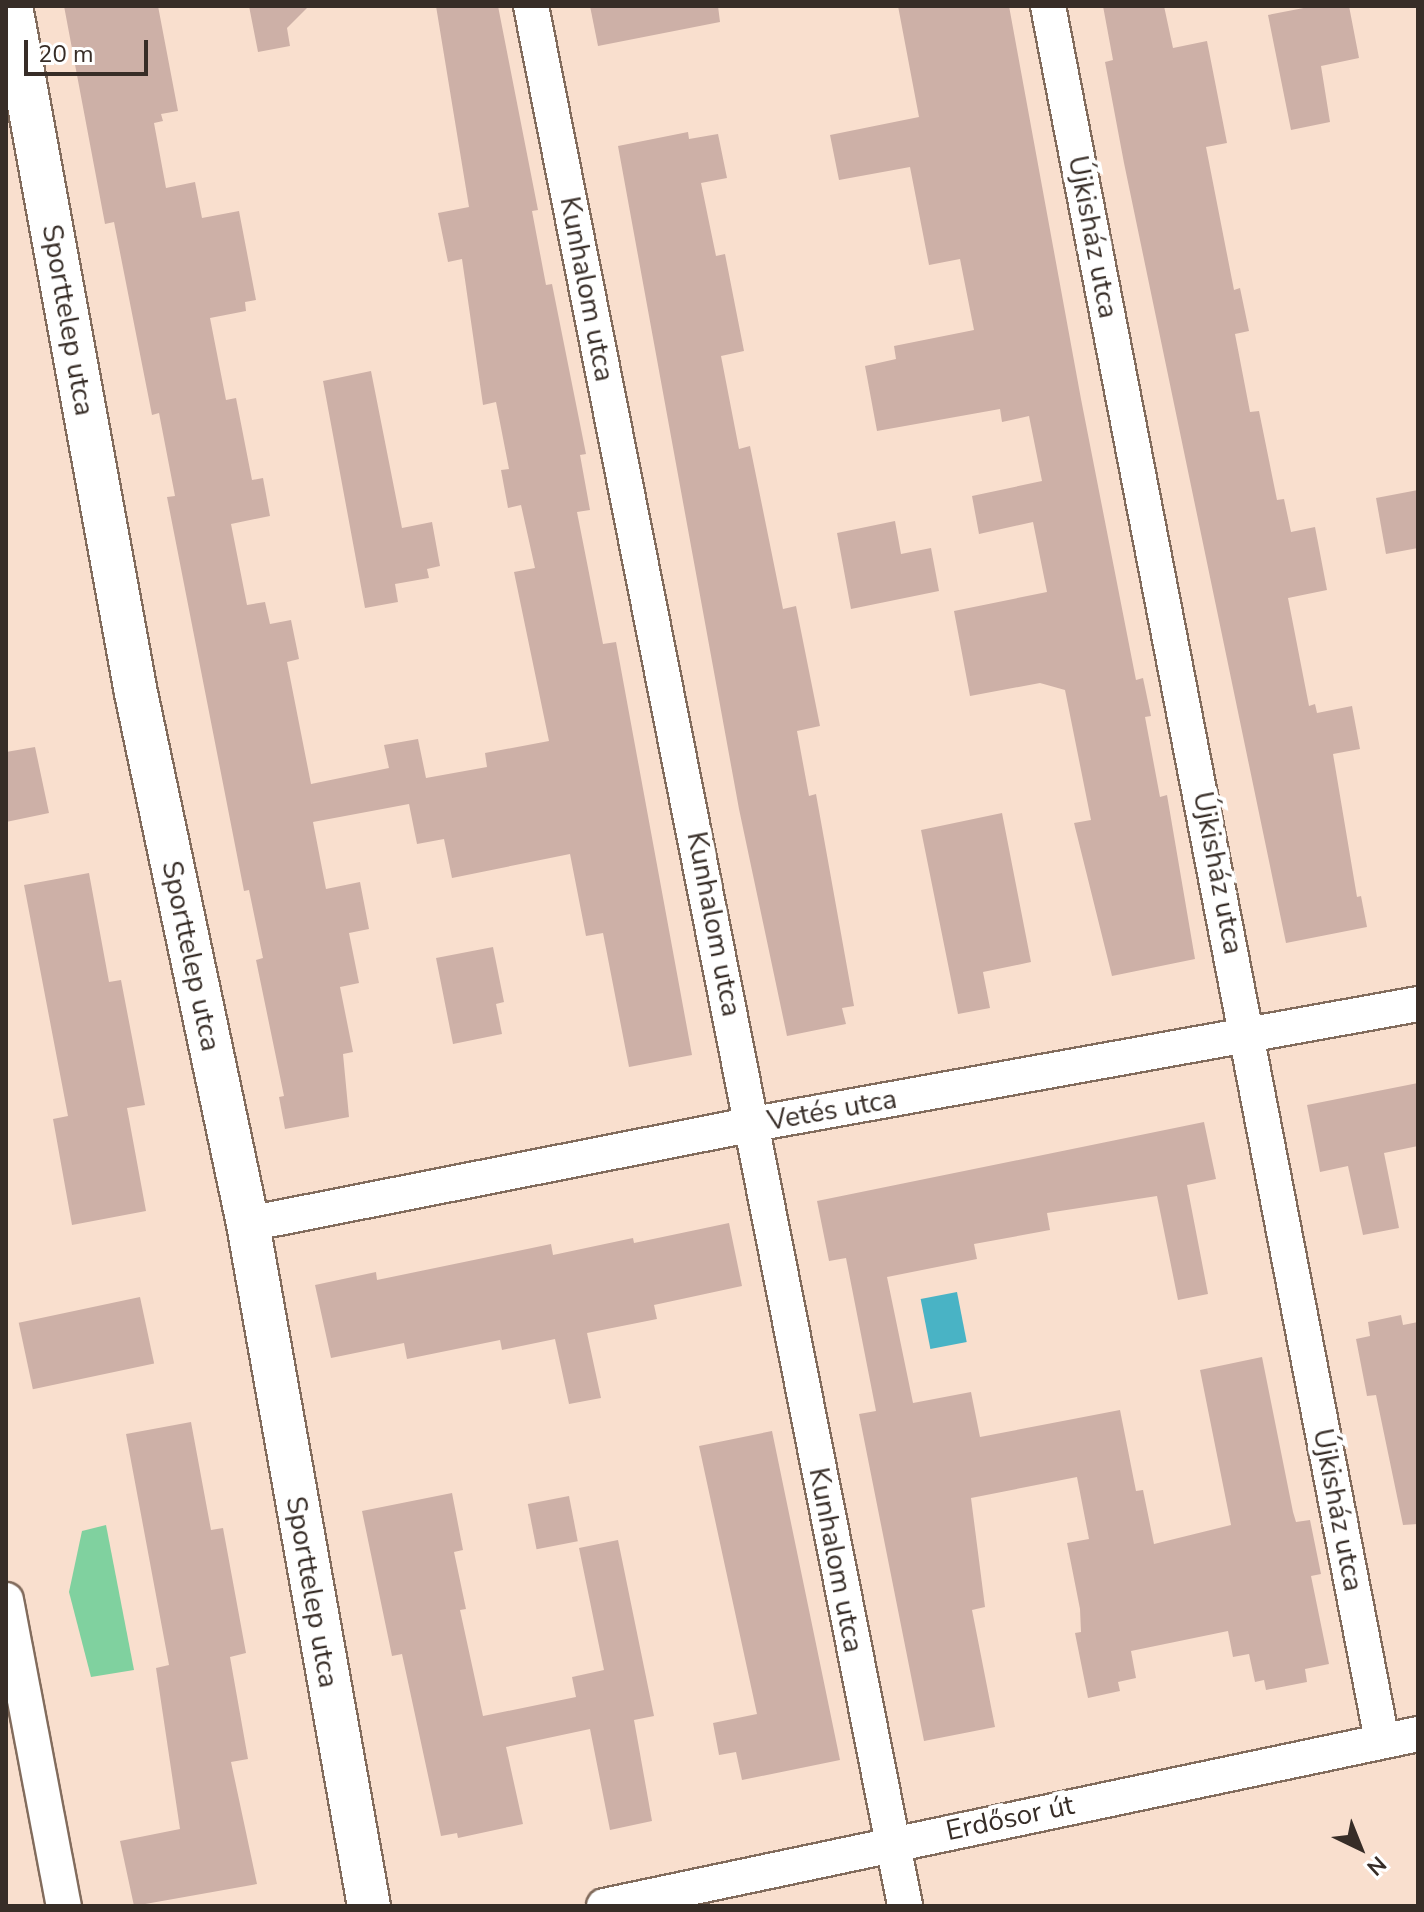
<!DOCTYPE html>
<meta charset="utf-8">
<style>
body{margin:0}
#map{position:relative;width:1424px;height:1912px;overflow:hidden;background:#f9dfce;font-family:"Nunito Sans",sans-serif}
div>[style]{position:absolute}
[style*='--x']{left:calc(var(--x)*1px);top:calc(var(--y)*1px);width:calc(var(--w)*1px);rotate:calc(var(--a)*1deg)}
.green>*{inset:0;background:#80d19f}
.water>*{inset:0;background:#49b3c5;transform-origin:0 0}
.building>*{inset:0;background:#cdb0a7;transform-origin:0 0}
.roads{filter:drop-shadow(2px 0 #826c5d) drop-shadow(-2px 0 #826c5d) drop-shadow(0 2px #826c5d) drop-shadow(0 -2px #826c5d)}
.minor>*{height:34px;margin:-17px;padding:0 17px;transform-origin:17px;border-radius:17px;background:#fff}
.tertiary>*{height:42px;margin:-21px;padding:0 21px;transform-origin:21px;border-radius:21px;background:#fff}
span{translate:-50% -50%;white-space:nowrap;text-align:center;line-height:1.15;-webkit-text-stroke:8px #fff;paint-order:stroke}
.street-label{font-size:28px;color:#372d27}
.frame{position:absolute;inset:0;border:8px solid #372d27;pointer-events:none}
.north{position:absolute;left:1320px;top:1808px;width:80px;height:80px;-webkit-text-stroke:6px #fff;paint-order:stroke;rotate:137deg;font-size:22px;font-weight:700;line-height:32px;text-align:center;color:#372d27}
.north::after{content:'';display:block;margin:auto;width:28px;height:36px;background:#372d27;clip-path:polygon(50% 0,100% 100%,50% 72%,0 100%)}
.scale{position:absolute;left:24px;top:40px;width:124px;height:36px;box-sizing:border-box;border:4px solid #372d27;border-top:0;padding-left:10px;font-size:24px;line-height:28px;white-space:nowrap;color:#372d27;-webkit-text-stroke:6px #fff;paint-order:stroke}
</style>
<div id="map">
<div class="green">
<i style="clip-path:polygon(106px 1525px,134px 1670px,91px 1677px,69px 1592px,82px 1531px)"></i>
</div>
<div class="water">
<i style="left:957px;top:1292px;width:51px;height:37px;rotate:79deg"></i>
</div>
<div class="building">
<i style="clip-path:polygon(64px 6px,158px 6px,178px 111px,161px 114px,163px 121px,154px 123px,166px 188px,195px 182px,202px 218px,239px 211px,256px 300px,245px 302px,246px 311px,210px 318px,226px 400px,236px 398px,252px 480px,263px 478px,270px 516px,231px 524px,247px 605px,265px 602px,270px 624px,291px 620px,299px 659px,287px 662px,311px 784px,389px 768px,384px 745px,418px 739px,426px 778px,487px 767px,485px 753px,549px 741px,514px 572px,535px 568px,521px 505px,508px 508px,501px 470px,509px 469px,496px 402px,483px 405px,462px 259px,448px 262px,438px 213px,469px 207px,436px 6px,498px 6px,538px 210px,532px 211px,546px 285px,552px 284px,586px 454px,580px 455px,590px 510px,577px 512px,603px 644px,616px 642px,692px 1055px,629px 1067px,603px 933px,586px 936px,570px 854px,452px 878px,444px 839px,417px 844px,409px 804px,313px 822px,326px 889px,360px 882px,369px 929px,349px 933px,359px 983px,340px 987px,353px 1052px,343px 1054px,349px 1117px,285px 1129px,279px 1097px,284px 1096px,256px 960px,263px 958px,249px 890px,244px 891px,167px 497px,175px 496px,159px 413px,152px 415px,114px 222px,105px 224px)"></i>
<i style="clip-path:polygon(249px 6px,309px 6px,287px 28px,290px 46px,258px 52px)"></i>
<i style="clip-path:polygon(590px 6px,718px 6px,720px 22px,598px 46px)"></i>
<i style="clip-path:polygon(898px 6px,1009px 6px,1081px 399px,1136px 680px,1143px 678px,1151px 716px,1145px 717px,1160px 797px,1167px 795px,1195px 959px,1112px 976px,1074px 823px,1091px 820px,1065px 690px,1040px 683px,970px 696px,954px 611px,1047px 592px,1033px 522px,979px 534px,972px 496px,1042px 481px,1029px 416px,1002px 422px,1000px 409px,877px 431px,865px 366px,896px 359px,894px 346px,974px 330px,960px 259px,929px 265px,910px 167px,839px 180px,830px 135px,919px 117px)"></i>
<i style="clip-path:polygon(1103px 6px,1164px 6px,1173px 48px,1207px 41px,1227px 143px,1206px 147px,1234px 290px,1240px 288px,1249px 331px,1235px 334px,1250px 412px,1259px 411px,1277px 500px,1284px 499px,1291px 532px,1315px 527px,1327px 590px,1288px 598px,1309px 706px,1315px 704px,1317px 713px,1352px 706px,1360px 749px,1333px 754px,1357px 897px,1361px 896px,1367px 927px,1286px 943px,1124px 163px,1105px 62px,1113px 60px)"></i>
<i style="clip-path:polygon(1314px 6px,1349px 6px,1359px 58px,1321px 66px,1330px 122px,1291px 130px,1268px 15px)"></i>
<i style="clip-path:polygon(688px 132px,689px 139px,718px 134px,727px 178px,701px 183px,716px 256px,725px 254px,744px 351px,721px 356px,739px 449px,750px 446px,783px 609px,796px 606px,820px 726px,797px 731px,809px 796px,816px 794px,854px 1006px,842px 1008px,846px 1024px,787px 1036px,739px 809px,618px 146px)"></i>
<i style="clip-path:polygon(371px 371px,402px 528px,432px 522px,440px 566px,427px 569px,429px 578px,395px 584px,398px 602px,365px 608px,323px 381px)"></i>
<i style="clip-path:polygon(1418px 490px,1418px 548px,1386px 554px,1376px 498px)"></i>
<i style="clip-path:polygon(895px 521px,901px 554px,931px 548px,939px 591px,851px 609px,837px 533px)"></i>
<i style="clip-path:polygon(35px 747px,49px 813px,6px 822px,6px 752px)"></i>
<i style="clip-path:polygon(1002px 813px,1031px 962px,983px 972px,990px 1008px,958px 1014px,921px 830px)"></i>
<i style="clip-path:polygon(89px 873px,109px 982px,121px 980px,145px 1105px,127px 1108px,146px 1211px,72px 1225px,53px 1119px,68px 1116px,24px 885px)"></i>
<i style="clip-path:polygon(493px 947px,504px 1002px,496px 1004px,502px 1034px,453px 1044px,436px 958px)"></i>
<i style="clip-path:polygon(1418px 1083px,1418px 1146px,1384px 1153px,1399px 1228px,1363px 1235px,1348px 1166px,1320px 1172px,1307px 1105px)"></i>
<i style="clip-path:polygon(1204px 1122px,1216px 1179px,1187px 1185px,1208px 1294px,1178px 1300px,1157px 1196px,1047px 1213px,1050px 1230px,974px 1244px,977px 1259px,887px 1277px,913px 1403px,971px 1392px,980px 1437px,1120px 1410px,1136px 1491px,1143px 1490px,1154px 1544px,1231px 1525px,1200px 1370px,1262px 1357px,1293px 1512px,1296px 1522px,1310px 1520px,1321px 1574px,1311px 1576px,1329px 1664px,1305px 1669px,1307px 1682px,1266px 1690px,1264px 1680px,1255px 1682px,1249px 1654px,1233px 1657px,1228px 1631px,1131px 1651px,1136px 1678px,1118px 1682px,1120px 1691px,1088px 1698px,1075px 1633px,1081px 1632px,1080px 1609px,1067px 1543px,1089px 1539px,1077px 1477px,971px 1498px,985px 1607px,972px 1610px,995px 1727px,924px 1741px,859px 1414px,876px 1411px,846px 1258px,829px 1261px,817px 1201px)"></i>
<i style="clip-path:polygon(729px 1223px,742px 1286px,654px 1305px,657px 1319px,587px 1333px,601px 1398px,569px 1404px,555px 1339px,502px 1350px,500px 1340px,407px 1359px,404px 1343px,331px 1358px,315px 1285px,376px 1272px,377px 1280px,551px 1244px,553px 1255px,633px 1238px,634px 1243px)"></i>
<i style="left:140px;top:1297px;width:68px;height:124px;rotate:78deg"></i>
<i style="clip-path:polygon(1401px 1315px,1403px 1325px,1418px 1322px,1418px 1524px,1403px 1525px,1376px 1395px,1367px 1396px,1356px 1339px,1370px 1336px,1368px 1322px)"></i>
<i style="clip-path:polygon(191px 1422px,211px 1530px,223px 1528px,246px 1653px,230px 1657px,248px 1759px,231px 1762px,257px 1884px,134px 1906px,120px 1841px,180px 1829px,156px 1668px,169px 1665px,126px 1434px)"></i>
<i style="clip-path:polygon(772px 1431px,840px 1760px,742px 1780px,736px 1752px,719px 1755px,713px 1723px,757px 1714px,699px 1446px)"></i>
<i style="clip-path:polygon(452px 1493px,463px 1550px,454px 1552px,466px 1609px,460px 1610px,483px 1716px,576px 1697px,572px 1677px,604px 1670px,579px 1548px,618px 1540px,654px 1716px,634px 1720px,652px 1821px,610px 1830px,590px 1729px,506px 1747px,523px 1824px,458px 1838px,457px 1833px,441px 1836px,402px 1654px,392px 1656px,362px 1511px)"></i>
<i style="left:569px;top:1496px;width:46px;height:42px;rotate:79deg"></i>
</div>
<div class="roads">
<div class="minor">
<i style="--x:531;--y:6;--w:1936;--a:78.86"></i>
<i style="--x:1048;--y:6;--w:1767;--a:79.1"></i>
<i style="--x:248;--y:1224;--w:516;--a:-11.18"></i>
<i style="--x:754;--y:1124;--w:675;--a:-10.24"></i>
<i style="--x:6;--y:1600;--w:311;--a:79.3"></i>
<i style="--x:604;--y:1906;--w:832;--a:-11.93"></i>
</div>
<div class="tertiary">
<i style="--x:11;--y:6;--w:698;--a:79.69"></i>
<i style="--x:136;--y:693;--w:543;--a:78.09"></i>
<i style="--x:248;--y:1224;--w:693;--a:79.94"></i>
</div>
</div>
<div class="street-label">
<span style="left:1093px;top:237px;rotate:79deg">Újkisház utca</span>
<span style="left:587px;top:289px;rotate:79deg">Kunhalom utca</span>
<span style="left:68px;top:320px;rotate:80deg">Sporttelep utca</span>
<span style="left:1218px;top:873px;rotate:79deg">Újkisház utca</span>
<span style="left:714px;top:924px;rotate:79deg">Kunhalom utca</span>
<span style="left:191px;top:956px;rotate:78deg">Sporttelep utca</span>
<span style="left:832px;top:1110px;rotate:-10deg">Vetés utca</span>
<span style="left:1338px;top:1510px;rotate:79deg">Újkisház utca</span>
<span style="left:836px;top:1560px;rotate:79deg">Kunhalom utca</span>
<span style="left:312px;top:1592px;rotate:80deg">Sporttelep utca</span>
<span style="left:1010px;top:1818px;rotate:-12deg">Erdősor út</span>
</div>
<div class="frame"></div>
<div class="north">N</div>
<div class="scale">20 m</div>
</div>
